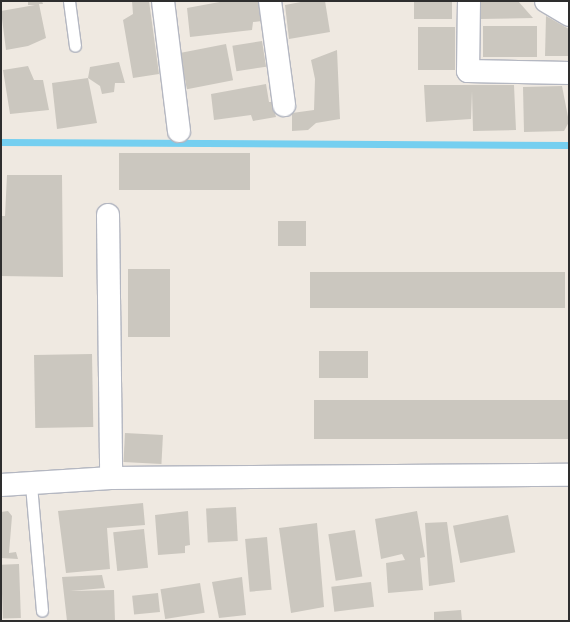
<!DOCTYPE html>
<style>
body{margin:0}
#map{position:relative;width:570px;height:622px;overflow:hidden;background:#efe9e1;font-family:"Asap Condensed",sans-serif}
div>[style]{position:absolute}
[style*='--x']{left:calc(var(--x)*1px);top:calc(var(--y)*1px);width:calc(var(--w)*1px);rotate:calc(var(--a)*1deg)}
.stream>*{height:7px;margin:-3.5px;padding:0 3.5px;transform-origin:3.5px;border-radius:3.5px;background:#75cff0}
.building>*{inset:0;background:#cbc7bf;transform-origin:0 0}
.roads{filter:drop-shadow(1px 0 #b4b7c1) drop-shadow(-1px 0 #b4b7c1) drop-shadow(0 1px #b4b7c1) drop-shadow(0 -1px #b4b7c1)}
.lane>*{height:11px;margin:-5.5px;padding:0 5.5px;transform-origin:5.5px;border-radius:5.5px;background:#fff}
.street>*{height:22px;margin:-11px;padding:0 11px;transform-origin:11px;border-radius:11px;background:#fff}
span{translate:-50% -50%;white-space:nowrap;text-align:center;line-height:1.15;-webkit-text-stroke:4px #fff;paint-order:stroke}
.frame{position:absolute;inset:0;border:2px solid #2e2e2e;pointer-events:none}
</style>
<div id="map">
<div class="stream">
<i style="--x:1;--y:142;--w:568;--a:0.3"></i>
</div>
<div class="building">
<i style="clip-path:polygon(28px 1px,42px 1px,43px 4px,39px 4px,46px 38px,28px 46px,6px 50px,1px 11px,35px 5px,28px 5px)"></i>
<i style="clip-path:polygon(132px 1px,149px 1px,159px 74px,133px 78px,123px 20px,133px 14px)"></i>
<i style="clip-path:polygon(225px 1px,259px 1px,262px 21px,253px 22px,252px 30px,190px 37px,187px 8px)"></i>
<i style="clip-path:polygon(306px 1px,325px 1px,330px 32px,289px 39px,285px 5px)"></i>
<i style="left:414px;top:1px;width:38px;height:18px"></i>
<i style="clip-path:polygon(480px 1px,518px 1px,533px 18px,480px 19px)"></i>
<i style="clip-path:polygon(546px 16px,569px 29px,569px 56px,545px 56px)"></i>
<i style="left:483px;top:26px;width:54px;height:31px"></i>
<i style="left:418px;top:27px;width:37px;height:43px"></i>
<i style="left:262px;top:41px;width:26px;height:30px;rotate:81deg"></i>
<i style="left:226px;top:44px;width:37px;height:47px;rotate:79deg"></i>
<i style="clip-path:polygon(337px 50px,340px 119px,316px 123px,308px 130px,292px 131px,292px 113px,314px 110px,315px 79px,311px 60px)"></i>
<i style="clip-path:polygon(119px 62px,125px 83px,115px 83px,114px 92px,102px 94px,100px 86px,88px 78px,97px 123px,57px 129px,52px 83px,88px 78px,90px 67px)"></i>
<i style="clip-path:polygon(28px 66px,34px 80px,43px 80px,49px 110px,10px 114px,3px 70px)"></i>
<i style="clip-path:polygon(266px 84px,269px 102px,272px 102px,276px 117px,253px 121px,251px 115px,214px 120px,211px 94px)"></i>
<i style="clip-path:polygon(424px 85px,514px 85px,516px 130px,473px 131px,472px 91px,471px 119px,426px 122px)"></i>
<i style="clip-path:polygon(562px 86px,569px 122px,564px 131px,524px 132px,523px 87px)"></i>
<i style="left:119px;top:153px;width:131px;height:37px"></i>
<i style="clip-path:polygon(7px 175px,62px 175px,63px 277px,1px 276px,1px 216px,5px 216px)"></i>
<i style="left:278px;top:221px;width:28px;height:25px"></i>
<i style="left:128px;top:269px;width:42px;height:68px"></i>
<i style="left:565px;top:272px;width:36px;height:255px;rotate:90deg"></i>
<i style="left:319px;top:351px;width:49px;height:27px"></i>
<i style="left:92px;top:354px;width:73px;height:58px;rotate:89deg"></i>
<i style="left:569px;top:400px;width:39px;height:255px;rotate:90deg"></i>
<i style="left:125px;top:433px;width:38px;height:29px;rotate:3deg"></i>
<i style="clip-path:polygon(143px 503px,145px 525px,107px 528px,110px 569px,66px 573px,58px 511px)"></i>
<i style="left:236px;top:507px;width:34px;height:30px;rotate:87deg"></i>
<i style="clip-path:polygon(8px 511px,12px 516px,9px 553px,16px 552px,18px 559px,1px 558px,1px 512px)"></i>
<i style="clip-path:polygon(188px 511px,190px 545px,185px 546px,185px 553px,158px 555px,155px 515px)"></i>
<i style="clip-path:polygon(417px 511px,425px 557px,420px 558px,423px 590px,388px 593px,386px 563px,405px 560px,402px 554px,381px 559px,375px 519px)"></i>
<i style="left:508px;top:515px;width:38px;height:56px;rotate:79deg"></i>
<i style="clip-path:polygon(447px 522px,455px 582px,429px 586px,425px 523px)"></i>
<i style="clip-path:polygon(317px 523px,324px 607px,291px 613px,279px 528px)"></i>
<i style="left:144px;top:529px;width:39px;height:31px;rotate:84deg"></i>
<i style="left:355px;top:530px;width:47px;height:27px;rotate:81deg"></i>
<i style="left:267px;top:537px;width:53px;height:22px;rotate:85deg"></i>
<i style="left:19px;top:564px;width:54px;height:18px;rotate:88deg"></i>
<i style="clip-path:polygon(102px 575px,105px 588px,70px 591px,114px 590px,115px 621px,67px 621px,62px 577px)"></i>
<i style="clip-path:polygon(242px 577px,246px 615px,219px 618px,212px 582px)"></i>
<i style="left:371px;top:582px;width:25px;height:40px;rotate:83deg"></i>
<i style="left:200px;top:583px;width:30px;height:40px;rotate:81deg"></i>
<i style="left:158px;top:593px;width:19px;height:26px;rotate:84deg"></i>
<i style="clip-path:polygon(461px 610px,462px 621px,434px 621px,434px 612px)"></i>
</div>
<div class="roads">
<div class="lane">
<i style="--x:69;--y:1;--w:45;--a:82.4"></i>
<i style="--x:31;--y:485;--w:126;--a:85"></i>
</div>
<div class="street">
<i style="--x:163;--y:1;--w:131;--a:83"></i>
<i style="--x:270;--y:1;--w:105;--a:82.3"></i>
<i style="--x:469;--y:1;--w:70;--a:90.8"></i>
<i style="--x:468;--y:71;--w:101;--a:1.1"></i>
<i style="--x:546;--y:1;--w:27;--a:31"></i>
<i style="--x:108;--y:215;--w:263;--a:89.3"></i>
<i style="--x:1;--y:485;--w:110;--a:-3.6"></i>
<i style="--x:111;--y:478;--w:458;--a:-0.4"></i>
</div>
</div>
<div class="frame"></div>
</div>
